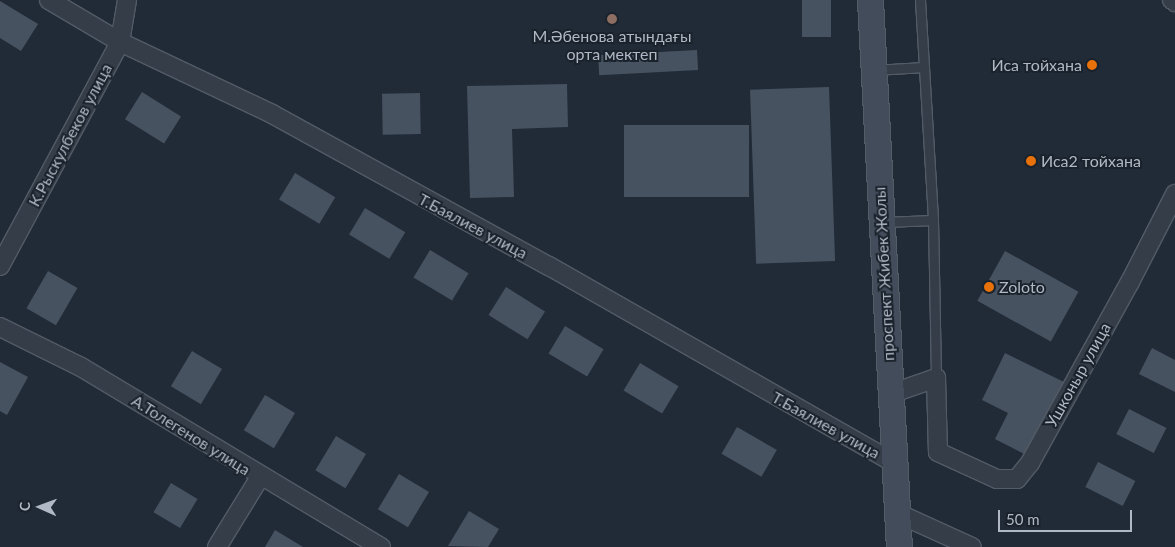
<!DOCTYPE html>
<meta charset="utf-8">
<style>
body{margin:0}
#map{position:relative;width:1175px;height:547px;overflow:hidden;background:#212b37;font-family:Lato,sans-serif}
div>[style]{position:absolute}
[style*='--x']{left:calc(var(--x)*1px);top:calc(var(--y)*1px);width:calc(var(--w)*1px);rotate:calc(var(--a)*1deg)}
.building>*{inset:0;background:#475261;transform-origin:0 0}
.roads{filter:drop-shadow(1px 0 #525b66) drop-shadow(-1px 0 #525b66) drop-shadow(0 1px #525b66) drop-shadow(0 -1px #525b66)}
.service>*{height:9px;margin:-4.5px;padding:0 4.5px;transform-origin:4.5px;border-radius:4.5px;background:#353d48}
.minor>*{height:18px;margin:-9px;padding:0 9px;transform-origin:9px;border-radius:9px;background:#353d48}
.secondary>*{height:25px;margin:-12.5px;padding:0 12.5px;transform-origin:12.5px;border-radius:12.5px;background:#434c5b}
.dots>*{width:14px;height:14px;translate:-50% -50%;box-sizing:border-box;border:2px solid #1a222c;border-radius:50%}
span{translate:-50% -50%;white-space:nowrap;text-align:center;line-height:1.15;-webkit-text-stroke:4px #1a222c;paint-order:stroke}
.poi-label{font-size:16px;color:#afb8c4}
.right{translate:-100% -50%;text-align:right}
.left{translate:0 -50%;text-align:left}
.street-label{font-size:16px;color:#afb8c4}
.north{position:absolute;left:15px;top:482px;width:50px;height:50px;-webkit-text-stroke:4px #1a222c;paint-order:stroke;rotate:272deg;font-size:14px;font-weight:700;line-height:20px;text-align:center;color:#afb8c4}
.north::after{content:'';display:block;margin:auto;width:18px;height:22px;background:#afb8c4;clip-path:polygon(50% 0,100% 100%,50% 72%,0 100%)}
.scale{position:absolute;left:998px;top:510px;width:134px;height:22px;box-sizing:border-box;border:2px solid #afb8c4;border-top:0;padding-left:6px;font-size:15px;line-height:18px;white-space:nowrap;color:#afb8c4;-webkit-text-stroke:4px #1a222c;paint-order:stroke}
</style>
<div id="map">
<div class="building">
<i style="left:802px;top:0;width:29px;height:37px"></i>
<i style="clip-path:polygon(0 1px,38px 24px,21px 51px,0 38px)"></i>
<i style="left:697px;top:50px;width:20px;height:99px;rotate:87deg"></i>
<i style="clip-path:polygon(567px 84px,568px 127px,512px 129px,514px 197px,470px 198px,467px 86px)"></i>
<i style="left:829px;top:87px;width:174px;height:79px;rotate:88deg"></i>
<i style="left:142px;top:92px;width:46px;height:32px;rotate:32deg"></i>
<i style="left:420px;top:93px;width:41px;height:38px;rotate:89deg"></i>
<i style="left:624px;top:125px;width:125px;height:72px"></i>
<i style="left:295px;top:173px;width:47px;height:31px;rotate:31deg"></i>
<i style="left:365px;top:208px;width:47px;height:31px;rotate:31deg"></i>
<i style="left:430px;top:250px;width:45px;height:32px;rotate:31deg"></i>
<i style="left:1005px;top:251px;width:84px;height:57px;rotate:29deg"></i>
<i style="left:48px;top:271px;width:34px;height:43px;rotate:30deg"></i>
<i style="left:506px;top:287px;width:46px;height:33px;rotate:32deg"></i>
<i style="left:565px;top:326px;width:45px;height:32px;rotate:31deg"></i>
<i style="clip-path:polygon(1152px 348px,1175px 360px,1175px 392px,1139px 374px)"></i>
<i style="left:192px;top:351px;width:35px;height:41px;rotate:31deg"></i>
<i style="clip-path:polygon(1005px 353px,1064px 382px,1028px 456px,995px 439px,1008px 413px,982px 400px)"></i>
<i style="clip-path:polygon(0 362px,28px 377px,7px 415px,0 411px)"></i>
<i style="left:640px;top:363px;width:45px;height:32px;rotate:31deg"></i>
<i style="left:265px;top:395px;width:35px;height:41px;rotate:31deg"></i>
<i style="left:1129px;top:409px;width:42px;height:28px;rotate:27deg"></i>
<i style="left:737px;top:427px;width:46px;height:31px;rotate:30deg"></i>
<i style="left:336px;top:436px;width:35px;height:40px;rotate:31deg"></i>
<i style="left:1098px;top:462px;width:42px;height:28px;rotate:27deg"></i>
<i style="left:399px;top:474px;width:35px;height:41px;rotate:31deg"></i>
<i style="left:171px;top:483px;width:31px;height:34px;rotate:31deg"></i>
<i style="clip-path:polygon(469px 511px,499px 529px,488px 547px,448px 546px)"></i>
<i style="clip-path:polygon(275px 530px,303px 547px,265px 547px)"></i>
</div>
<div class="roads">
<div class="service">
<i style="--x:920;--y:0;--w:220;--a:86.6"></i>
<i style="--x:933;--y:220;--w:158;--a:88.9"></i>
<i style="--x:874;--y:70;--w:50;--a:-3.4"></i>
<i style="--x:884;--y:222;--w:49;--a:-2.3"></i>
</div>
<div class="minor">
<i style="--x:49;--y:0;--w:82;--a:30.6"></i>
<i style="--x:120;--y:42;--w:168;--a:25.3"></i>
<i style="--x:272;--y:114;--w:316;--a:28.8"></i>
<i style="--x:549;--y:266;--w:395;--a:29.7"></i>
<i style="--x:1172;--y:0;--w:4;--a:34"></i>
<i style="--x:0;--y:266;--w:254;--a:-61.8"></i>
<i style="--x:120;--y:42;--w:43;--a:-80.5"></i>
<i style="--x:0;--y:327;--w:90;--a:26.3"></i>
<i style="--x:81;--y:367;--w:350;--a:31"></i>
<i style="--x:890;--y:394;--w:49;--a:-19.2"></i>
<i style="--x:936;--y:378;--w:74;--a:88.5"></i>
<i style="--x:938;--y:452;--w:65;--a:24.6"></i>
<i style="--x:997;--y:479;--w:20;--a:0"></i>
<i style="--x:1017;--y:479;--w:21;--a:-51"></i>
<i style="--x:1030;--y:463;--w:207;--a:-61.1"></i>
<i style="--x:1130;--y:282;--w:99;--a:-62.9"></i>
<i style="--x:897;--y:513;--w:82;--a:24.4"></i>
<i style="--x:217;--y:547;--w:82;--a:-58.4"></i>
</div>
<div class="secondary">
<i style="--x:870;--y:0;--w:548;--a:86.97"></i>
</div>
</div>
<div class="dots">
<i style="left:612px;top:19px;background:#8d6e63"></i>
<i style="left:1092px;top:65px;background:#e8710a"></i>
<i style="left:1031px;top:161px;background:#e8710a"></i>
<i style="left:989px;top:287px;background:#e8710a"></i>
</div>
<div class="poi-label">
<span style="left:612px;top:45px">М.Әбенова атындағы<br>орта мектеп</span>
<span class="right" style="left:1082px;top:65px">Иса тойхана</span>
<span class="left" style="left:1041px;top:161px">Иса2 тойхана</span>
<span class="left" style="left:999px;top:287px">Zoloto</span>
</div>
<div class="street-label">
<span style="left:70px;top:135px;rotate:-62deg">К.Рыскулбеков улица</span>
<span style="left:473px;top:226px;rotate:28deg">Т.Баялиев улица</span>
<span style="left:884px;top:274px;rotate:-93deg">проспект Жибек Жолы</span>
<span style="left:1078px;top:375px;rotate:-61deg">Ушконыр улица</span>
<span style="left:826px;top:425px;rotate:29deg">Т.Баялиев улица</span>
<span style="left:191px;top:435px;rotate:32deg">А.Толегенов улица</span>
</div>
<div class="north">С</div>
<div class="scale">50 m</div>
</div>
